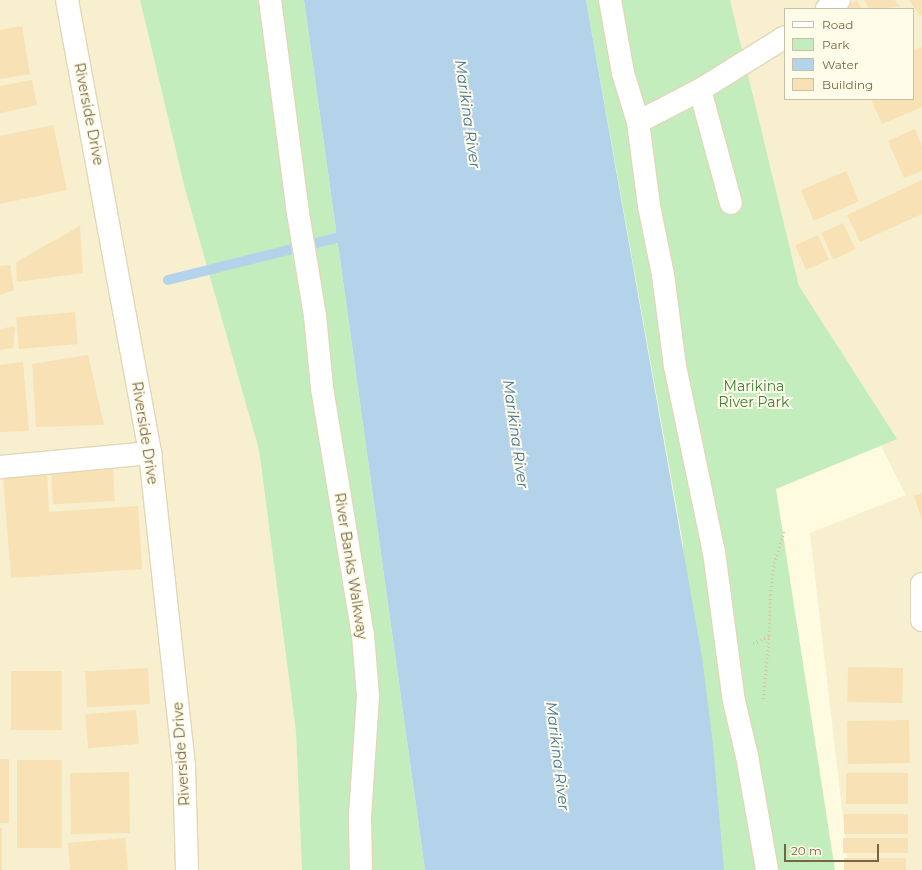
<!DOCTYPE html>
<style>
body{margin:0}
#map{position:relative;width:922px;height:870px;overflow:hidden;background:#fefbe0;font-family:Montserrat,sans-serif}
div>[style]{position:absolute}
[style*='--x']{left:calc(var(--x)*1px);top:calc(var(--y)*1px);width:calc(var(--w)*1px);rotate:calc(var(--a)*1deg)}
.residential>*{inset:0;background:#f7efce}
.green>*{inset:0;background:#c4edbd}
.water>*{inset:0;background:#b3d3ea}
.stream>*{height:10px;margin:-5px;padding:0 5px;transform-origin:5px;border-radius:5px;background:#b3d3ea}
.building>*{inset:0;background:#f7e1b5;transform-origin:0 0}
.path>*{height:2.5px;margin-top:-1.25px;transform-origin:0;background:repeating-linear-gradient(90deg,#dbc598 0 1px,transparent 0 4px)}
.roads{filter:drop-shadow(1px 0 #e1d7b8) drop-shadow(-1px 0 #e1d7b8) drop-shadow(0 1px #e1d7b8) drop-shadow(0 -1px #e1d7b8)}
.minor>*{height:22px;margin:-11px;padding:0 11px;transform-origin:11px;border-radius:11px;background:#fff}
span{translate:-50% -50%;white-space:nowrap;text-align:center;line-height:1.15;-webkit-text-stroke:4px #fffce9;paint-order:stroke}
.street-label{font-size:14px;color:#786545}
.park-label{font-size:14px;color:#3d7f3b}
.water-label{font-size:15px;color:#41759d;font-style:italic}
.legend{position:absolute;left:784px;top:8px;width:130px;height:92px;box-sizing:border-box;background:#fffce9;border:1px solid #c9c0a7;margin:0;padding:5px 7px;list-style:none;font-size:12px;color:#786545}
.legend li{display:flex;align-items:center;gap:8px;height:20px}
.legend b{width:20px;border:1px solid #c9c0a7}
.scale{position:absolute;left:784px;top:844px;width:95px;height:18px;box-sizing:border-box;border:2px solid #786545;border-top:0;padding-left:5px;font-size:12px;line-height:14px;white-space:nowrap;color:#786545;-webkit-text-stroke:3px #fffce9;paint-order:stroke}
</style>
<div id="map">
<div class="residential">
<i style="clip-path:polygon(0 0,140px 0,185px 189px,259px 450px,296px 732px,302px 870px,0 870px)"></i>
<i style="clip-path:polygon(evenodd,730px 0,922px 0,922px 870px,849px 870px,810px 533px,906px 495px,799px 286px,730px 0,785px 9px,913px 9px,913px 99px,785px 99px,785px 9px)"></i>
</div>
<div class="green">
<i style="clip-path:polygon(140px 0,304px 0,425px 870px,302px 870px,296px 732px,259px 450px,185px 189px)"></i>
<i style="clip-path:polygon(586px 0,730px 0,799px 286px,897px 439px,776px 489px,835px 870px,683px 870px,683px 544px)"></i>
</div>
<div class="water">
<i style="clip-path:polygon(304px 0,586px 0,702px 657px,713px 745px,724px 870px,425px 870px)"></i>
</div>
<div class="stream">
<i style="--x:168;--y:280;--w:174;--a:-14"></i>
<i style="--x:337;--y:238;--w:14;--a:0"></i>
</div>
<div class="building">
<i style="clip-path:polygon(857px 0,862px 9px,842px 9px)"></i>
<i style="clip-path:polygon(864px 0,895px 0,900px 7px,869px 9px)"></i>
<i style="clip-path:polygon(909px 0,922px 0,922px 15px,920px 16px)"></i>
<i style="clip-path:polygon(22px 26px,30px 74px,0 79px,0 30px)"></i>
<i style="clip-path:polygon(922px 47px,922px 107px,882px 124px,871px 99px,913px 99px,913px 51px)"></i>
<i style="clip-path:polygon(32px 80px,37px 105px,0 113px,0 86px)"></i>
<i style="clip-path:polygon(53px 125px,67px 190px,0 204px,0 136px)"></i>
<i style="clip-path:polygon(915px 129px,922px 146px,922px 171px,904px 178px,888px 141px)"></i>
<i style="left:846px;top:171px;width:33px;height:49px;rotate:67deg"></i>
<i style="clip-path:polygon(922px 180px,922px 214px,860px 242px,847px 215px)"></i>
<i style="left:843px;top:223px;width:29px;height:24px;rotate:65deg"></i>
<i style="clip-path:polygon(80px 226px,83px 273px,17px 282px,16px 262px)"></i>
<i style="left:818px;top:235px;width:27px;height:25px;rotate:66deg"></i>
<i style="clip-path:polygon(10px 265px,14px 290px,0 295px,0 266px)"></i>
<i style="left:75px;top:312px;width:32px;height:59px;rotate:85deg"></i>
<i style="clip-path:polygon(15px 326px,13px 348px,0 350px,0 329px)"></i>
<i style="clip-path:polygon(88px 355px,104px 425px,36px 427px,32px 364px)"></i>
<i style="clip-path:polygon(23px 362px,29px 431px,0 432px,0 365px)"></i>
<i style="left:113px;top:466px;width:35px;height:62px;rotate:87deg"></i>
<i style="clip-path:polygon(47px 472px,49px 512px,138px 506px,142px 569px,11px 578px,3px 475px)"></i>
<i style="clip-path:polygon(922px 493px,922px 519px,914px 496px)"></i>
<i style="left:848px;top:667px;width:55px;height:35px;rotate:1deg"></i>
<i style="left:148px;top:668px;width:36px;height:63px;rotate:87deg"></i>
<i style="left:11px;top:671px;width:51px;height:59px"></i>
<i style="left:136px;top:710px;width:34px;height:51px;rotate:85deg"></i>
<i style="left:909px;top:720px;width:43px;height:62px;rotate:89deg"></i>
<i style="left:0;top:759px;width:9px;height:64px"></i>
<i style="left:17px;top:760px;width:45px;height:88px"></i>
<i style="left:129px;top:772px;width:61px;height:59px;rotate:89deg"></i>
<i style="left:846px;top:773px;width:62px;height:31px"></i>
<i style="left:844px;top:814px;width:64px;height:20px"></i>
<i style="left:0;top:828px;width:2px;height:42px"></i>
<i style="clip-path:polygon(125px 838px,128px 870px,70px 870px,68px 843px)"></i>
<i style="left:843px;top:838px;width:65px;height:15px"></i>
<i style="left:844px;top:858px;width:62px;height:12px"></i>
</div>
<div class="path">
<i style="--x:753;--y:643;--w:17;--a:-24"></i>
<i style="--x:763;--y:699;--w:63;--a:-84.6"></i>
<i style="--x:769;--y:636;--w:41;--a:-88.6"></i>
<i style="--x:770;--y:595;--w:32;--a:-83"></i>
<i style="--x:774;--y:563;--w:34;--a:-73"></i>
</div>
<div class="roads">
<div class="minor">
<i style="--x:67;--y:0;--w:461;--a:79.6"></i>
<i style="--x:150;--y:453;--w:316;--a:83.8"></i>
<i style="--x:184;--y:767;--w:103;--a:88.3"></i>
<i style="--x:270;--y:0;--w:215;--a:82.5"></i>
<i style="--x:298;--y:213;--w:104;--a:80.6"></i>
<i style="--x:315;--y:316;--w:72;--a:84.4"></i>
<i style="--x:322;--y:388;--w:250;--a:80.6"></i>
<i style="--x:363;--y:635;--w:61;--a:85.3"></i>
<i style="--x:368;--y:696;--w:119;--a:93.8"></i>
<i style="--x:360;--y:815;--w:55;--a:89"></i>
<i style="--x:610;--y:0;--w:74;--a:79.9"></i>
<i style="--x:623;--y:73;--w:51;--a:73"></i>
<i style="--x:638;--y:122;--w:85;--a:82.5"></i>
<i style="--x:649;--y:206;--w:70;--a:78.5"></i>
<i style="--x:663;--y:275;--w:92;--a:82.5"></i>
<i style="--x:675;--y:366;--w:190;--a:78.2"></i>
<i style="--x:714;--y:552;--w:150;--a:82.4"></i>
<i style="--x:734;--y:701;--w:57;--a:76.7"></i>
<i style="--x:747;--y:756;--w:116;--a:80"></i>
<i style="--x:827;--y:9;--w:15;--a:-37"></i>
<i style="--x:700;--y:90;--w:117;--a:74.7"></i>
<i style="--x:638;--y:122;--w:70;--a:-27.3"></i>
<i style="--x:700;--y:90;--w:100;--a:-31.9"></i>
<i style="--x:0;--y:467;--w:151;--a:-5.3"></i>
<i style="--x:922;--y:584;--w:36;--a:90"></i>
</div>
</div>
<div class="street-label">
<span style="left:89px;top:114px;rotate:79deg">Riverside Drive</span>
<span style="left:145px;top:433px;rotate:81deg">Riverside Drive</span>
<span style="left:351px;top:566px;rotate:81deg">River Banks Walkway</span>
<span style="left:181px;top:754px;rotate:-94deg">Riverside Drive</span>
</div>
<div class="park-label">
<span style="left:754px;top:394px">Marikina<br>River Park</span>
</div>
<div class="water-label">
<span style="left:468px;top:114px;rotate:82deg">Marikina River</span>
<span style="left:516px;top:434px;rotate:82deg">Marikina River</span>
<span style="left:558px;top:756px;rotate:83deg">Marikina River</span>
</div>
<ul class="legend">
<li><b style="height:5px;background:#fff"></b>Road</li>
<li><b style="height:11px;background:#c4edbd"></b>Park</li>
<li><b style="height:11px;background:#b3d3ea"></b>Water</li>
<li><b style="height:11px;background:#f7e1b5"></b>Building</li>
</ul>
<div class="scale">20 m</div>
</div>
